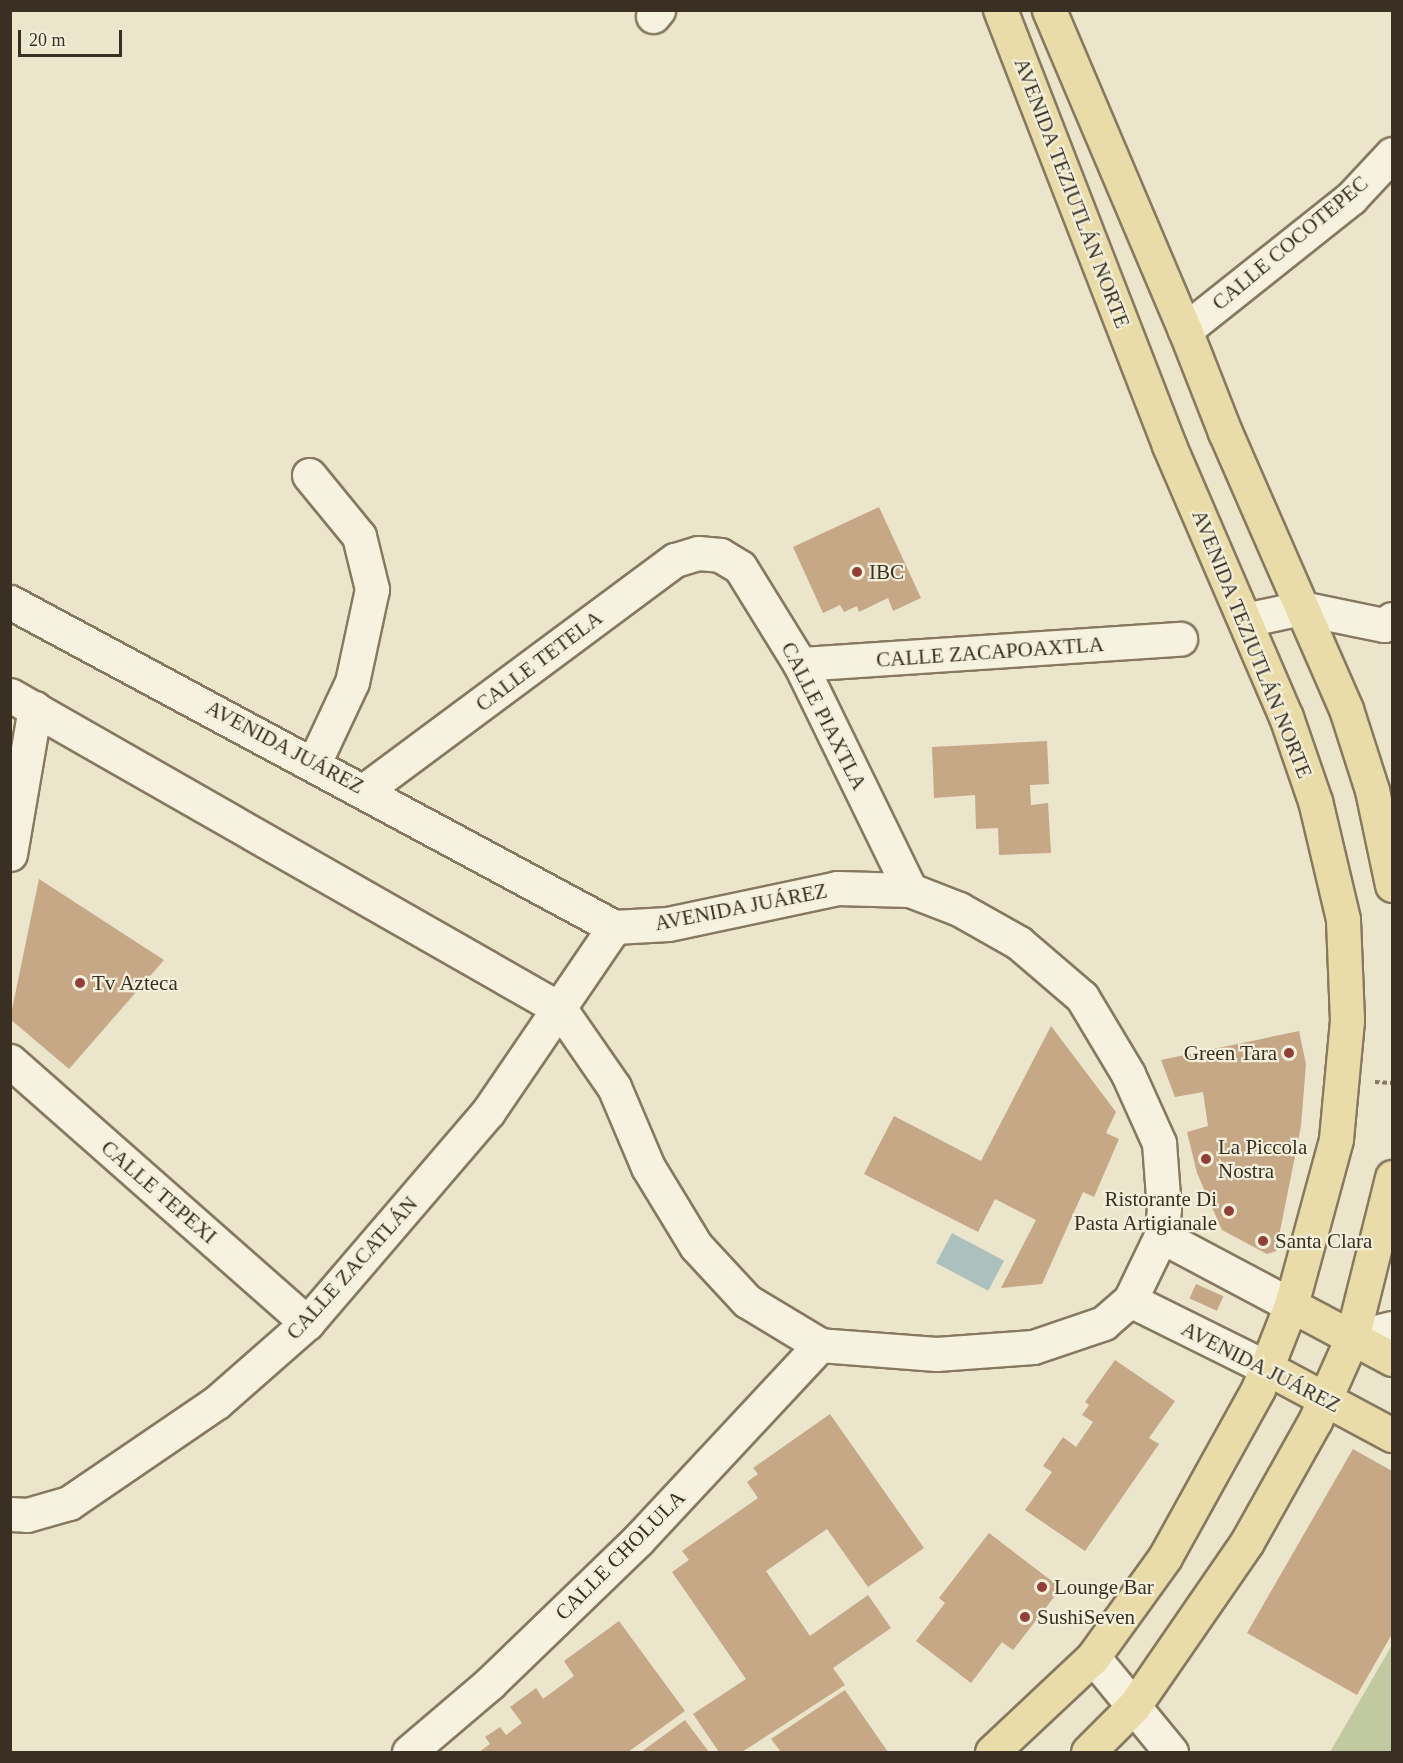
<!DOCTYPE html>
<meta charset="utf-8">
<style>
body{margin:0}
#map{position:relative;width:1403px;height:1763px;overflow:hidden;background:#ebe5cc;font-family:"Times New Roman",serif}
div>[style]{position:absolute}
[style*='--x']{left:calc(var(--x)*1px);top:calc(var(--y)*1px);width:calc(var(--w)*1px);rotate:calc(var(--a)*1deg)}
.green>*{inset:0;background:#c0c9a0}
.water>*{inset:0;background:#acc1bd;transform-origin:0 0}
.building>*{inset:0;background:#c6a786;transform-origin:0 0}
.path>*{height:4px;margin-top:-2px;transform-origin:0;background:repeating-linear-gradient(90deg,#877961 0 4.5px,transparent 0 7.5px)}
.roads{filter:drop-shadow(2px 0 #877961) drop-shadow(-2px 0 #877961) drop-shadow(0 2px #877961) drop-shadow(0 -2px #877961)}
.minor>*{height:33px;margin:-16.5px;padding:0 16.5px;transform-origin:16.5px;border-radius:16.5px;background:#f7f2df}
.major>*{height:33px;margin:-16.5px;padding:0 16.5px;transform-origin:16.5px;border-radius:16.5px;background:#eadca9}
.dots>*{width:16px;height:16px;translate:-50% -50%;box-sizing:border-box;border:3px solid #f3efdb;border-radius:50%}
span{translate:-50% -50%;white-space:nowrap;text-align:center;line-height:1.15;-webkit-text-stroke:4.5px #f3efdb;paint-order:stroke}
.street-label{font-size:21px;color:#393023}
.poi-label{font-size:21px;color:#393023}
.left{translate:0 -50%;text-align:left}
.right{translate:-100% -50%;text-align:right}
.frame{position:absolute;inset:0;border:12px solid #393023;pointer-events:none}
.scale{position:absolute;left:18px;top:30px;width:104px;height:27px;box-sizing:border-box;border:3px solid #393023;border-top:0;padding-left:8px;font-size:18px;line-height:21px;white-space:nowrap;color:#393023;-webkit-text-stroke:4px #f3efdb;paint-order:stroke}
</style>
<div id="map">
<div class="green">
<i style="clip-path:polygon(1392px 1645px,1392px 1752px,1330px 1752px)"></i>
</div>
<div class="water">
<i style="left:952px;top:1233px;width:59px;height:34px;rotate:28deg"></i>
</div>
<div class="building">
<i style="clip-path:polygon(879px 507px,921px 598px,893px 611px,888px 598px,859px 612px,857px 606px,844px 612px,840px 605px,823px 613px,793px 547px)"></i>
<i style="clip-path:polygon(1047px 741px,1049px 784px,1030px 785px,1031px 805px,1048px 803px,1051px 853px,999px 855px,998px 828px,976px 829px,975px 795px,934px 798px,932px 747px)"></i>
<i style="clip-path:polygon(39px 879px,164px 960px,69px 1069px,10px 1019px)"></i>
<i style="clip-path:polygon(1051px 1026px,1116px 1112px,1106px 1133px,1119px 1139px,1094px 1197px,1083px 1192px,1042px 1284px,1001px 1288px,1036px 1220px,995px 1199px,978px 1232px,864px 1174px,894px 1116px,981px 1161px)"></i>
<i style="clip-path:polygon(1299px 1031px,1306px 1064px,1301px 1126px,1276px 1251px,1267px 1254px,1222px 1230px,1197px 1173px,1187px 1132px,1208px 1126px,1203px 1092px,1175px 1097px,1161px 1060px)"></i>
<i style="left:1196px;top:1284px;width:30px;height:16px;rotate:24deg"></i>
<i style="clip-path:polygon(1115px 1360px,1175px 1401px,1149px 1438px,1159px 1444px,1085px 1551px,1025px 1510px,1052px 1472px,1043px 1466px,1063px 1437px,1076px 1447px,1093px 1422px,1082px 1415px,1089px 1405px,1085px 1402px)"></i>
<i style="clip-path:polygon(830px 1414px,924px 1548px,868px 1587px,827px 1529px,766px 1571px,810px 1636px,868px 1595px,891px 1628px,833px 1668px,845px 1685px,742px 1752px,719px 1752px,693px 1714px,746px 1679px,672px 1572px,689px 1560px,682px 1551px,758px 1498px,747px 1482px,758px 1474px,753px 1468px)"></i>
<i style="clip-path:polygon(1353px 1449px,1392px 1471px,1392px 1634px,1357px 1695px,1247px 1633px)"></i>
<i style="clip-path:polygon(989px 1533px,1061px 1588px,1013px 1650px,1002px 1642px,971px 1683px,916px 1641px,945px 1603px,939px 1598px)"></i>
<i style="clip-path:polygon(619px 1621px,685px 1711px,628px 1752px,479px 1752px,490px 1744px,485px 1737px,500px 1727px,506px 1735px,522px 1723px,510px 1707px,536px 1688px,543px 1699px,574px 1676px,564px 1661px)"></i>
<i style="clip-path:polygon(845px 1690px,888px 1752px,781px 1752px,771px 1739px)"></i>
<i style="clip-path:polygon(685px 1720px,709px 1752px,641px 1752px)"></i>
</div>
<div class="path">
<i style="--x:1375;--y:1082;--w:17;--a:3"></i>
</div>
<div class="roads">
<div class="minor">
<i style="--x:653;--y:16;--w:8;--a:-50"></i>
<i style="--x:1185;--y:330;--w:212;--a:-38.5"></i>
<i style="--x:1351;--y:198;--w:60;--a:-47"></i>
<i style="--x:309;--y:475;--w:79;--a:50.7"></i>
<i style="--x:359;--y:536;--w:55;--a:76.2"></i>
<i style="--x:372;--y:589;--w:95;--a:102.1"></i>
<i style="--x:352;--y:682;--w:89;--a:115.1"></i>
<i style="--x:10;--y:602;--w:686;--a:28.28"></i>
<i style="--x:614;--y:927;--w:54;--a:-3.2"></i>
<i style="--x:668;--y:924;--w:173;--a:-12"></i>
<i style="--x:837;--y:888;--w:73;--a:1.6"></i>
<i style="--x:910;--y:890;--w:53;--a:21.2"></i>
<i style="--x:959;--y:909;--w:69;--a:29.5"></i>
<i style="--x:1019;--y:943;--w:83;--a:40.6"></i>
<i style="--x:1082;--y:997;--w:90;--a:59.1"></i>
<i style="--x:1128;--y:1074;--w:76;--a:65.8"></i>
<i style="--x:1159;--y:1143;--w:66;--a:85.7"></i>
<i style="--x:1164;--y:1209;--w:27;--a:96"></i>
<i style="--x:1161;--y:1236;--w:71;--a:115.8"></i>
<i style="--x:1130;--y:1300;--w:35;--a:139"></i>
<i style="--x:1104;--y:1323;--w:75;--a:161.3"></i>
<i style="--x:1033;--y:1347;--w:97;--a:175.9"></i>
<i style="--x:936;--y:1354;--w:116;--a:-175.6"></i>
<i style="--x:820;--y:1345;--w:85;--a:-148.9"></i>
<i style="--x:747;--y:1301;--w:75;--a:-132.8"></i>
<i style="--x:696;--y:1246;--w:92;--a:-121.3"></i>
<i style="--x:648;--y:1167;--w:87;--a:-113"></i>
<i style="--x:614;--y:1087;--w:95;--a:-124.7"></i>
<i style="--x:560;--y:1009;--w:633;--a:-150.28"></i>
<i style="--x:1245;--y:620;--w:57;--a:-12.1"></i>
<i style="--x:1301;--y:608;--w:85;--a:11.6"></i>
<i style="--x:1384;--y:625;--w:10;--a:-37"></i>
<i style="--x:800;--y:664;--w:381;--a:-3.8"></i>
<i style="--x:365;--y:790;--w:386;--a:-36.6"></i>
<i style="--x:675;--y:560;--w:24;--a:-17"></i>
<i style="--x:698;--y:553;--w:22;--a:5"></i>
<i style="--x:720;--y:555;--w:23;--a:31"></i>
<i style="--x:740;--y:567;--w:114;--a:58.3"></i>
<i style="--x:800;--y:664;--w:251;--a:64"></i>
<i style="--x:10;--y:854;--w:148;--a:-80.3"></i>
<i style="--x:10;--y:1061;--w:396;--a:41.4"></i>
<i style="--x:1161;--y:1236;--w:147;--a:28"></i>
<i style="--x:1130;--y:1300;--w:153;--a:26.4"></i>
<i style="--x:1352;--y:1338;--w:41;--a:-14"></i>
<i style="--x:10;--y:1514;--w:17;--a:3"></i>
<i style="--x:27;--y:1515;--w:44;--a:-15.9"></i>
<i style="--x:69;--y:1503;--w:179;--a:-34.3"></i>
<i style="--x:217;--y:1402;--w:120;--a:-41.3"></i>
<i style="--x:307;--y:1323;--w:278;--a:-49.4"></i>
<i style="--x:488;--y:1112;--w:224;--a:-55.7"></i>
<i style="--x:1093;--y:1657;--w:123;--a:50.6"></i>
<i style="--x:409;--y:1752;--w:106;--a:-40.4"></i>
<i style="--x:490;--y:1683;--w:206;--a:-44"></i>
<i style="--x:638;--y:1540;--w:267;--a:-47"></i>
</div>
<div class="major">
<i style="--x:1049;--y:10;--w:348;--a:67"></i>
<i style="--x:1185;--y:330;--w:110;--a:68.6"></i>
<i style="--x:1225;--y:432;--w:302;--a:66.4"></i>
<i style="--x:1346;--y:709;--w:85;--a:72.2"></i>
<i style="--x:1372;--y:790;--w:97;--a:78.1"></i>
<i style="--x:1291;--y:1305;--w:115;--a:28.1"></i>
<i style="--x:1267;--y:1368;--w:142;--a:28.2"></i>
<i style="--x:992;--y:1752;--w:139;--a:-43.2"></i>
<i style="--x:1093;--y:1657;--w:123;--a:-54.2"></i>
<i style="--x:1165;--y:1557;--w:192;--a:-61"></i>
<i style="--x:1258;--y:1389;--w:90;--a:-68.6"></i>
<i style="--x:1291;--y:1305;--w:172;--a:-74.8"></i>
<i style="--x:1336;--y:1139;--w:120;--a:-84.7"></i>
<i style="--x:1347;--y:1020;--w:101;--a:-92.3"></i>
<i style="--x:1343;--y:919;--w:121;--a:-103.3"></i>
<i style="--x:1315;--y:801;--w:89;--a:-109"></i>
<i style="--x:1286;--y:717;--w:296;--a:-113.3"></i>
<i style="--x:1169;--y:445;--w:467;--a:-111.2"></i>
<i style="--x:1088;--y:1752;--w:65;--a:-45"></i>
<i style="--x:1134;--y:1706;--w:199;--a:-55.4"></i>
<i style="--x:1247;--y:1542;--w:139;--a:-60.7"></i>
<i style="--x:1315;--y:1421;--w:91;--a:-66"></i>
<i style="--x:1352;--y:1338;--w:166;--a:-76"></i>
</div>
</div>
<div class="dots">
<i style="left:857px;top:572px;background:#913f37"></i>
<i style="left:80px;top:983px;background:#913f37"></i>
<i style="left:1289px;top:1053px;background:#913f37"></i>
<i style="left:1206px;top:1159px;background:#913f37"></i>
<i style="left:1229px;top:1211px;background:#913f37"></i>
<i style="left:1263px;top:1241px;background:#913f37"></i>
<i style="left:1042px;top:1587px;background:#913f37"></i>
<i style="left:1025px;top:1617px;background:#913f37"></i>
</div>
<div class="street-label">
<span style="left:1072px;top:193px;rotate:69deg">AVENIDA TEZIUTLÁN NORTE</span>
<span style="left:1290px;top:243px;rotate:-40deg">CALLE COCOTEPEC</span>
<span style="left:1252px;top:644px;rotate:68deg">AVENIDA TEZIUTLÁN NORTE</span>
<span style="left:990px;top:652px;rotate:-4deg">CALLE ZACAPOAXTLA</span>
<span style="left:539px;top:661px;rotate:-37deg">CALLE TETELA</span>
<span style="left:824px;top:716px;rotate:63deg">CALLE PIAXTLA</span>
<span style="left:285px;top:747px;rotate:28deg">AVENIDA JUÁREZ</span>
<span style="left:741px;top:907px;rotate:-11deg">AVENIDA JUÁREZ</span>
<span style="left:159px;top:1192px;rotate:41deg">CALLE TEPEXI</span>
<span style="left:352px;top:1268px;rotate:-48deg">CALLE ZACATLÁN</span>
<span style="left:1261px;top:1367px;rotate:27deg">AVENIDA JUÁREZ</span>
<span style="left:620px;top:1555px;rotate:-45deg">CALLE CHOLULA</span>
</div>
<div class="poi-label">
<span class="left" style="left:869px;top:572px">IBC</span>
<span class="left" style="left:92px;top:983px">Tv Azteca</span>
<span class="right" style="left:1277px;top:1053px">Green Tara</span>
<span class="left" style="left:1218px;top:1159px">La Piccola<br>Nostra</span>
<span class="right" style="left:1217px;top:1211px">Ristorante Di<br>Pasta Artigianale</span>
<span class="left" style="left:1275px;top:1241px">Santa Clara</span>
<span class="left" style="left:1054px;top:1587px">Lounge Bar</span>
<span class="left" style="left:1037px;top:1617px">SushiSeven</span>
</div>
<div class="frame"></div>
<div class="scale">20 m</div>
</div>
